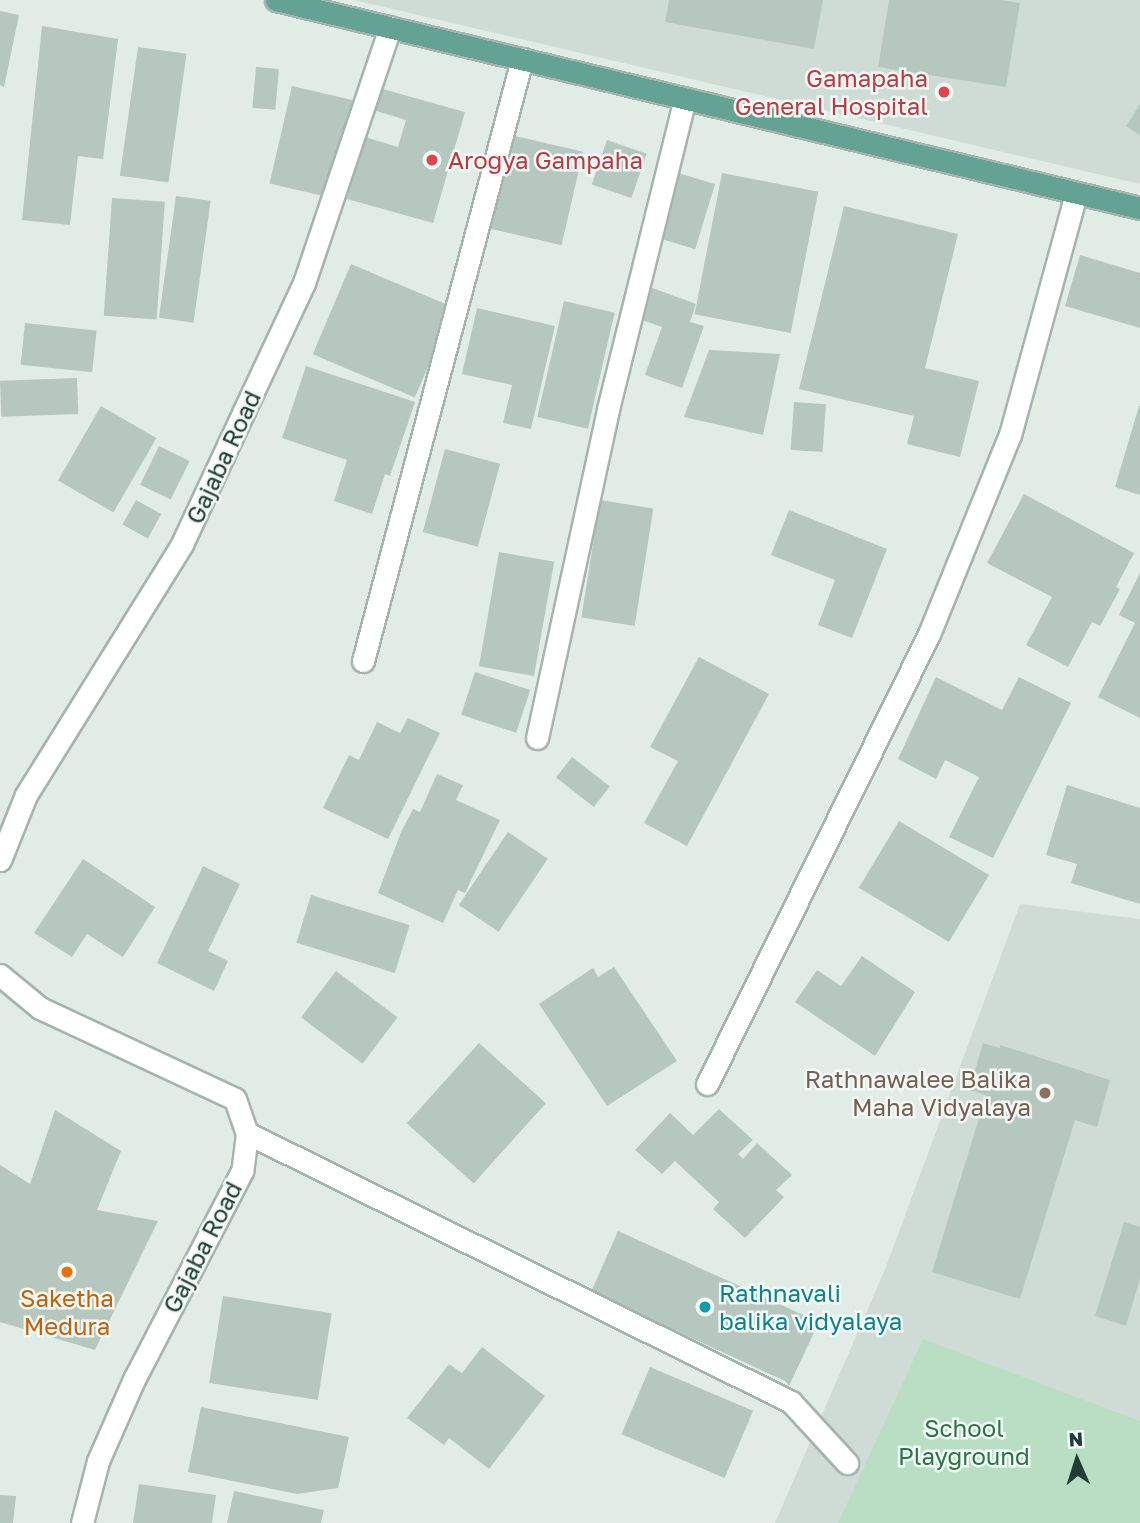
<!DOCTYPE html>
<style>
body{margin:0}
#map{position:relative;width:1140px;height:1523px;overflow:hidden;background:#e1ece7;font-family:"Golos Text",sans-serif}
div>[style]{position:absolute}
[style*='--x']{left:calc(var(--x)*1px);top:calc(var(--y)*1px);width:calc(var(--w)*1px);rotate:calc(var(--a)*1deg)}
.built>*{inset:0;background:#cfdcd6}
.green>*{inset:0;background:#b9dec4}
.building>*{inset:0;background:#b6c7c0;transform-origin:0 0}
.roads{filter:drop-shadow(2px 0 #a4b4ae) drop-shadow(-2px 0 #a4b4ae) drop-shadow(0 2px #a4b4ae) drop-shadow(0 -2px #a4b4ae)}
.lane>*{height:21px;margin:-10.5px;padding:0 10.5px;transform-origin:10.5px;border-radius:10.5px;background:#fff}
.street>*{height:21px;margin:-10.5px;padding:0 10.5px;transform-origin:10.5px;border-radius:10.5px;background:#fff}
.primary>*{height:21px;margin:-10.5px;padding:0 10.5px;transform-origin:10.5px;border-radius:10.5px;background:#64a393}
.dots>*{width:19px;height:19px;translate:-50% -50%;box-sizing:border-box;border:4px solid #f2f8f5;border-radius:50%}
span{translate:-50% -50%;white-space:nowrap;text-align:center;line-height:1.15;-webkit-text-stroke:5px #f2f8f5;paint-order:stroke}
.health-label{font-size:24px;color:#be3a42}
.right{translate:-100% -50%;text-align:right}
.left{translate:0 -50%;text-align:left}
.street-label{font-size:24px;color:#213d36}
.education-label{font-size:24px;color:#785e54}
.culture-label{font-size:24px;color:#0d838f}
.food-label{font-size:24px;color:#c56008}
.park-label{font-size:24px;color:#2a7548}
.north{position:absolute;left:1042px;top:1425px;width:70px;height:70px;-webkit-text-stroke:5px #f2f8f5;paint-order:stroke;rotate:357deg;font-size:19px;font-weight:700;line-height:28px;text-align:center;color:#213d36}
.north::after{content:'';display:block;margin:auto;width:24px;height:32px;background:#213d36;clip-path:polygon(50% 0,100% 100%,50% 72%,0 100%)}
</style>
<div id="map">
<div class="built">
<i style="clip-path:polygon(354px 0,1140px 0,1140px 184px)"></i>
<i style="clip-path:polygon(1020px 904px,1140px 919px,1140px 1523px,775px 1523px,886px 1267px)"></i>
</div>
<div class="green">
<i style="clip-path:polygon(923px 1339px,1140px 1421px,1140px 1523px,838px 1523px)"></i>
</div>
<div class="building">
<i style="clip-path:polygon(669px 0,823px 0,814px 49px,665px 22px)"></i>
<i style="clip-path:polygon(889px 0,1000px 0,1020px 3px,1006px 87px,878px 67px)"></i>
<i style="clip-path:polygon(0 11px,19px 15px,4px 87px,0 85px)"></i>
<i style="clip-path:polygon(42px 26px,118px 39px,103px 159px,78px 156px,70px 225px,22px 220px)"></i>
<i style="left:138px;top:47px;width:49px;height:130px;rotate:8deg"></i>
<i style="left:256px;top:67px;width:23px;height:41px;rotate:5deg"></i>
<i style="left:292px;top:86px;width:62px;height:100px;rotate:13deg"></i>
<i style="clip-path:polygon(379px 88px,465px 112px,433px 223px,347px 199px,365px 137px,398px 147px,406px 120px,373px 110px)"></i>
<i style="clip-path:polygon(1140px 104px,1140px 135px,1126px 126px)"></i>
<i style="left:511px;top:135px;width:74px;height:96px;rotate:13deg"></i>
<i style="left:607px;top:140px;width:42px;height:47px;rotate:19deg"></i>
<i style="left:672px;top:171px;width:45px;height:68px;rotate:17deg"></i>
<i style="left:722px;top:173px;width:98px;height:144px;rotate:11deg"></i>
<i style="left:176px;top:196px;width:35px;height:123px;rotate:8deg"></i>
<i style="left:112px;top:198px;width:53px;height:118px;rotate:4deg"></i>
<i style="clip-path:polygon(844px 206px,958px 234px,925px 368px,979px 381px,960px 457px,907px 444px,914px 416px,799px 389px)"></i>
<i style="clip-path:polygon(1080px 255px,1140px 273px,1140px 328px,1065px 306px)"></i>
<i style="left:351px;top:264px;width:111px;height:98px;rotate:23deg"></i>
<i style="clip-path:polygon(647px 286px,696px 304px,690px 322px,704px 326px,682px 388px,645px 375px,662px 327px,636px 318px)"></i>
<i style="left:564px;top:301px;width:52px;height:119px;rotate:13deg"></i>
<i style="clip-path:polygon(477px 308px,555px 326px,531px 429px,503px 423px,512px 385px,462px 374px)"></i>
<i style="left:25px;top:323px;width:72px;height:42px;rotate:6deg"></i>
<i style="clip-path:polygon(709px 350px,780px 354px,763px 435px,684px 417px)"></i>
<i style="clip-path:polygon(306px 366px,415px 402px,390px 476px,385px 474px,372px 514px,334px 501px,347px 460px,282px 438px)"></i>
<i style="left:77px;top:378px;width:36px;height:77px;rotate:88deg"></i>
<i style="left:794px;top:402px;width:32px;height:48px;rotate:4deg"></i>
<i style="left:101px;top:406px;width:64px;height:86px;rotate:30deg"></i>
<i style="clip-path:polygon(1139px 406px,1140px 406px,1140px 495px,1115px 487px)"></i>
<i style="left:159px;top:446px;width:34px;height:43px;rotate:26deg"></i>
<i style="left:445px;top:449px;width:57px;height:86px;rotate:15deg"></i>
<i style="clip-path:polygon(1024px 494px,1134px 553px,1116px 587px,1120px 589px,1100px 626px,1092px 622px,1068px 667px,1026px 645px,1052px 597px,987px 563px)"></i>
<i style="left:136px;top:500px;width:29px;height:28px;rotate:29deg"></i>
<i style="left:600px;top:500px;width:54px;height:119px;rotate:9deg"></i>
<i style="clip-path:polygon(789px 510px,887px 549px,852px 638px,818px 625px,835px 580px,771px 555px)"></i>
<i style="left:499px;top:552px;width:56px;height:116px;rotate:10deg"></i>
<i style="clip-path:polygon(1140px 573px,1140px 718px,1098px 697px,1135px 623px,1119px 615px)"></i>
<i style="clip-path:polygon(699px 657px,769px 694px,687px 846px,644px 823px,678px 761px,650px 747px)"></i>
<i style="left:475px;top:672px;width:58px;height:45px;rotate:18deg"></i>
<i style="clip-path:polygon(936px 677px,1002px 710px,1019px 677px,1071px 703px,993px 858px,949px 837px,979px 777px,945px 760px,936px 779px,898px 759px)"></i>
<i style="clip-path:polygon(408px 718px,440px 733px,388px 839px,323px 808px,349px 755px,359px 760px,377px 722px,400px 733px)"></i>
<i style="left:572px;top:757px;width:48px;height:26px;rotate:38deg"></i>
<i style="clip-path:polygon(437px 774px,463px 785px,456px 800px,500px 820px,465px 893px,458px 890px,443px 923px,378px 893px,401px 832px,413px 809px,420px 812px)"></i>
<i style="clip-path:polygon(1067px 785px,1140px 808px,1140px 904px,1071px 883px,1077px 864px,1046px 855px)"></i>
<i style="left:899px;top:821px;width:105px;height:78px;rotate:31deg"></i>
<i style="left:508px;top:832px;width:48px;height:88px;rotate:34deg"></i>
<i style="clip-path:polygon(83px 859px,155px 907px,123px 957px,87px 934px,72px 957px,34px 933px)"></i>
<i style="clip-path:polygon(203px 866px,240px 884px,208px 951px,228px 961px,214px 991px,157px 963px)"></i>
<i style="left:311px;top:895px;width:103px;height:50px;rotate:17deg"></i>
<i style="clip-path:polygon(862px 956px,915px 992px,875px 1056px,795px 1002px,817px 970px,841px 986px)"></i>
<i style="clip-path:polygon(614px 967px,677px 1061px,607px 1106px,539px 1004px,593px 968px,598px 977px)"></i>
<i style="left:336px;top:971px;width:77px;height:58px;rotate:37deg"></i>
<i style="left:479px;top:1043px;width:90px;height:108px;rotate:42deg"></i>
<i style="clip-path:polygon(983px 1043px,1000px 1048px,1000px 1045px,1110px 1080px,1097px 1127px,1075px 1120px,1020px 1299px,932px 1272px,986px 1095px,969px 1090px)"></i>
<i style="clip-path:polygon(719px 1109px,753px 1140px,738px 1154px,743px 1159px,757px 1143px,792px 1175px,776px 1190px,784px 1197px,745px 1238px,713px 1209px,719px 1202px,675px 1161px,662px 1174px,635px 1150px,670px 1113px,693px 1135px)"></i>
<i style="clip-path:polygon(55px 1110px,121px 1151px,97px 1210px,158px 1221px,95px 1350px,0 1322px,0 1165px,30px 1184px)"></i>
<i style="clip-path:polygon(1124px 1222px,1140px 1227px,1140px 1279px,1126px 1326px,1095px 1316px)"></i>
<i style="clip-path:polygon(618px 1231px,819px 1322px,789px 1386px,785px 1381px,591px 1292px)"></i>
<i style="left:223px;top:1296px;width:110px;height:88px;rotate:9deg"></i>
<i style="clip-path:polygon(482px 1347px,545px 1396px,489px 1469px,449px 1438px,444px 1445px,407px 1418px,449px 1364px,462px 1373px)"></i>
<i style="left:650px;top:1367px;width:112px;height:73px;rotate:23deg"></i>
<i style="clip-path:polygon(201px 1407px,349px 1437px,338px 1488px,297px 1494px,188px 1472px)"></i>
<i style="clip-path:polygon(139px 1484px,216px 1495px,212px 1523px,133px 1523px)"></i>
<i style="clip-path:polygon(234px 1491px,324px 1510px,321px 1523px,227px 1523px)"></i>
<i style="clip-path:polygon(0 1495px,16px 1496px,13px 1523px,0 1523px)"></i>
</div>
<div class="roads">
<div class="lane">
<i style="--x:363;--y:661;--w:623;--a:-75.2"></i>
<i style="--x:537;--y:738;--w:337;--a:-77.8"></i>
<i style="--x:608;--y:409;--w:319;--a:-76.1"></i>
<i style="--x:247;--y:1133;--w:607;--a:26.31"></i>
<i style="--x:791;--y:1402;--w:83;--a:47.4"></i>
</div>
<div class="street">
<i style="--x:0;--y:860;--w:70;--a:-68.2"></i>
<i style="--x:26;--y:795;--w:296;--a:-58.1"></i>
<i style="--x:182;--y:544;--w:147;--a:-65"></i>
<i style="--x:244;--y:411;--w:141;--a:-64.9"></i>
<i style="--x:304;--y:283;--w:270;--a:-71.4"></i>
<i style="--x:0;--y:975;--w:52;--a:39.5"></i>
<i style="--x:40;--y:1008;--w:215;--a:25"></i>
<i style="--x:235;--y:1099;--w:36;--a:71"></i>
<i style="--x:247;--y:1133;--w:38;--a:97"></i>
<i style="--x:242;--y:1171;--w:232;--a:117.4"></i>
<i style="--x:135;--y:1377;--w:92;--a:113.8"></i>
<i style="--x:98;--y:1461;--w:64;--a:104.5"></i>
<i style="--x:707;--y:1084;--w:502;--a:-63.74"></i>
<i style="--x:929;--y:634;--w:215;--a:-67.9"></i>
<i style="--x:1010;--y:435;--w:251;--a:-74.7"></i>
</div>
<div class="primary">
<i style="--x:276;--y:0;--w:889;--a:13.54"></i>
</div>
</div>
<div class="dots">
<i style="left:944px;top:92px;background:#e0444e"></i>
<i style="left:432px;top:160px;background:#e0444e"></i>
<i style="left:1045px;top:1093px;background:#8d6e63"></i>
<i style="left:67px;top:1272px;background:#e8710a"></i>
<i style="left:705px;top:1307px;background:#0f9aa8"></i>
</div>
<div class="health-label">
<span class="right" style="left:928px;top:92px">Gamapaha<br>General Hospital</span>
<span class="left" style="left:448px;top:160px">Arogya Gampaha</span>
</div>
<div class="street-label">
<span style="left:223px;top:457px;rotate:-65deg">Gajaba Road</span>
<span style="left:202px;top:1247px;rotate:-63deg">Gajaba Road</span>
</div>
<div class="education-label">
<span class="right" style="left:1031px;top:1093px">Rathnawalee Balika<br>Maha Vidyalaya</span>
</div>
<div class="culture-label">
<span class="left" style="left:719px;top:1307px">Rathnavali<br>balika vidyalaya</span>
</div>
<div class="food-label">
<span style="left:67px;top:1312px">Saketha<br>Medura</span>
</div>
<div class="park-label">
<span style="left:964px;top:1442px">School<br>Playground</span>
</div>
<div class="north">N</div>
</div>
